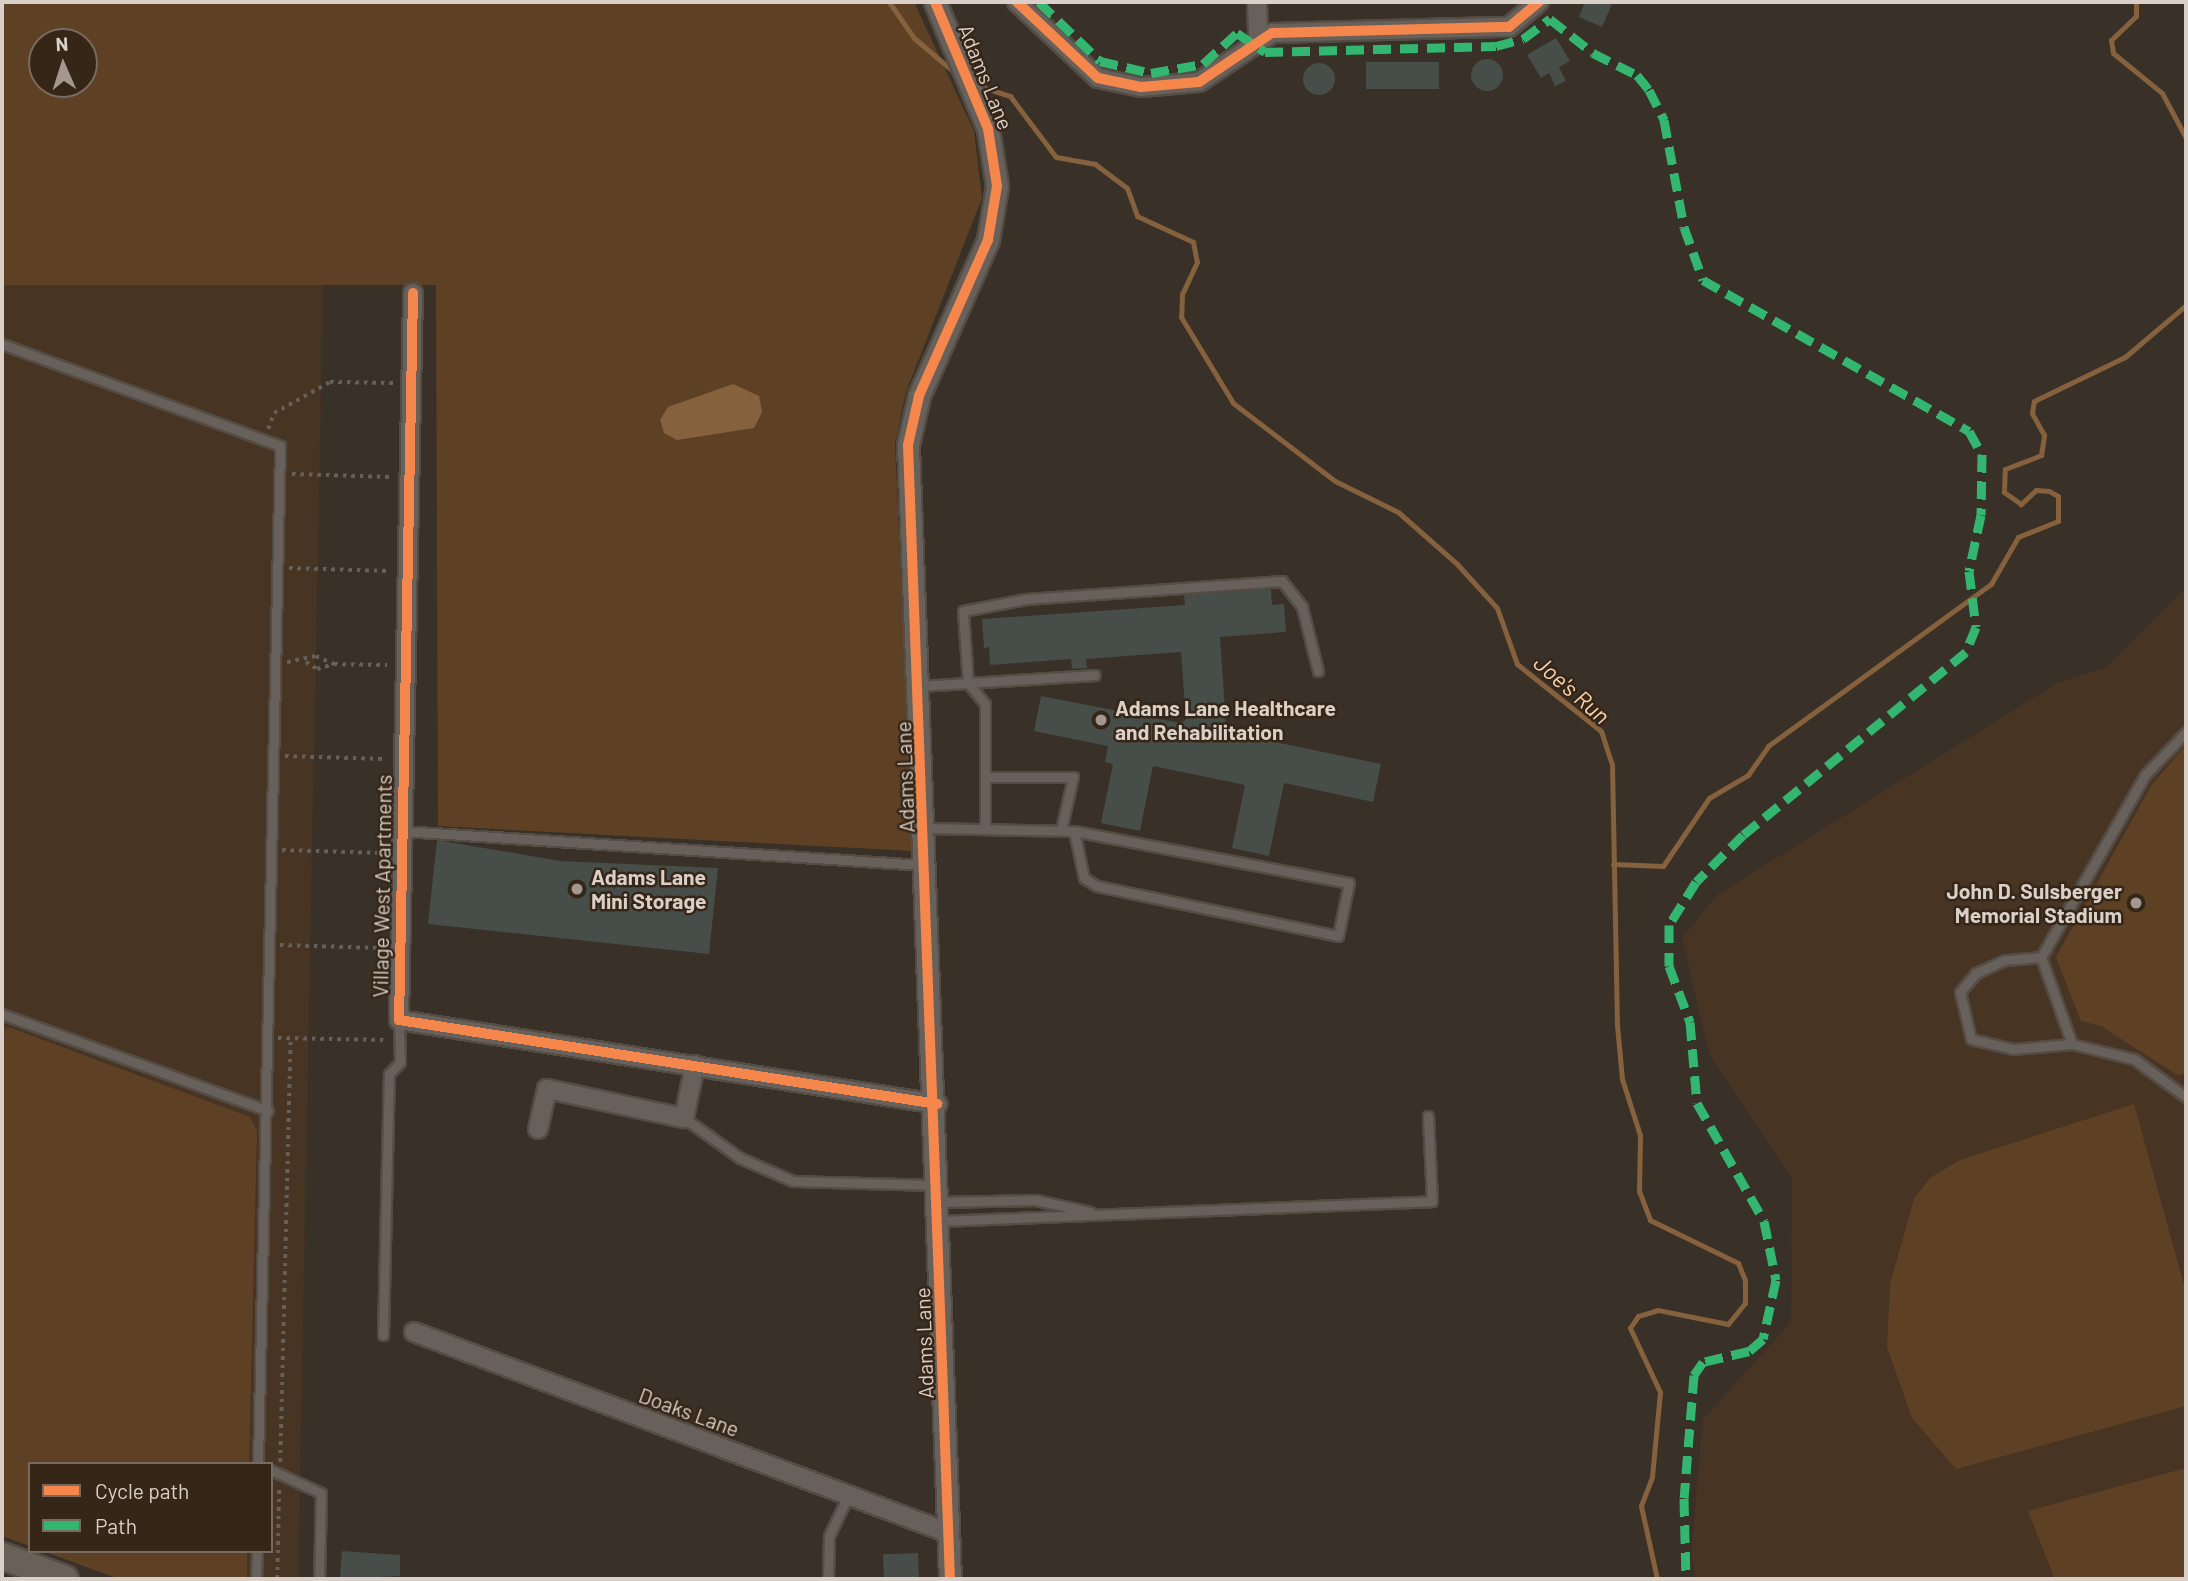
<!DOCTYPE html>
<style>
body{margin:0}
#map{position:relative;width:2188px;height:1581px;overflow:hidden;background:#393028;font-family:Barlow,sans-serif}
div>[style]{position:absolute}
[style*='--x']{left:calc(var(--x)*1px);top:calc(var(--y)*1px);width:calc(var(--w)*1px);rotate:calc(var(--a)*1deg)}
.built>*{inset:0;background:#473423}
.green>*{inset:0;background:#5e4125}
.water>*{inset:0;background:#86613d}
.stream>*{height:5px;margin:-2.5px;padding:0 2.5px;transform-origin:2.5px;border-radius:2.5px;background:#86613d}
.building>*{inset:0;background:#474d48;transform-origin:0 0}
.round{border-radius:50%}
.path>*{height:3.5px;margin-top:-1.75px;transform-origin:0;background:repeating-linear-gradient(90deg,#66605b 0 3.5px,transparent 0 8.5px)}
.roads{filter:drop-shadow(2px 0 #544d45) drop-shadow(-2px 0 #544d45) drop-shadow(0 2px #544d45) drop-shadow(0 -2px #544d45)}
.service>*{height:9px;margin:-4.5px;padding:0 4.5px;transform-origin:4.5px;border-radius:4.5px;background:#67605b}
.minor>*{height:18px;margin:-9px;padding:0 9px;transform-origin:9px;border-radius:9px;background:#67605b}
.tertiary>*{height:21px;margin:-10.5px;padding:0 10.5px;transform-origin:10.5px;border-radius:10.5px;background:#67605b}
.primary>*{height:26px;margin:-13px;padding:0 13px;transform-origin:13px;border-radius:13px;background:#696058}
.quiet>*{height:9px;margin-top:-4.5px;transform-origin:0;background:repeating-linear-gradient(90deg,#33b770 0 18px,transparent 0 27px)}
.cycleway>*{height:10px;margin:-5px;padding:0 5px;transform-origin:5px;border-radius:5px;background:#f5874c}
.dots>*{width:19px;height:19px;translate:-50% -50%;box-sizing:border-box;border:4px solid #352618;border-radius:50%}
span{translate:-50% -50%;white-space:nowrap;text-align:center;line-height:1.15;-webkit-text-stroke:5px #352618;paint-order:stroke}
.street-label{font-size:21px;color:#dad0c7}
.poi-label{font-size:21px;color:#dad0c7;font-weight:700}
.left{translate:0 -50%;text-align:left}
.right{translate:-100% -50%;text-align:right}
.water-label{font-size:23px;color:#fbd4b2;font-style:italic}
.frame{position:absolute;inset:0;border:4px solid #dad0c7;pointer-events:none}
.legend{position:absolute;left:28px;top:1462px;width:245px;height:91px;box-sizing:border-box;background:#352618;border:2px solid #776a5e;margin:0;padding:9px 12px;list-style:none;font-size:21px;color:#dad0c7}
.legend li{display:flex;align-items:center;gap:14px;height:35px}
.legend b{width:35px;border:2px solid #776a5e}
.north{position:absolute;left:28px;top:28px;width:70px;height:70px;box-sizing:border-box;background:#352618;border:2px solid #776a5e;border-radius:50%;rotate:357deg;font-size:19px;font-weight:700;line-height:28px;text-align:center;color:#dad0c7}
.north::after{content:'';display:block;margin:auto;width:24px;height:32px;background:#a2988f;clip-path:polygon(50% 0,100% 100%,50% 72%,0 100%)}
</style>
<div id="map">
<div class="built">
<i style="clip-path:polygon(323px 284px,298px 1579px,119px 1579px,43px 1551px,271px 1551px,271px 1464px,30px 1464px,30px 1546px,2px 1536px,2px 285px)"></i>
<i style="clip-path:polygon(2186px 588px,2186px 1579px,1696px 1579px,1691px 1555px,1703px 1419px,1791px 1322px,1792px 1178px,1709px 1054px,1682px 938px,1717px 895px,2059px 682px,2107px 667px)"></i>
</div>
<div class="green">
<i style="clip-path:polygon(evenodd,2px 2px,914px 2px,974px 131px,982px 198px,906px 392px,895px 444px,913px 851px,438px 826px,436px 285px,2px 285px,2px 2px,42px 42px,84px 42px,84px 84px,42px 84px,42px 42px)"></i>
<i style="clip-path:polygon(2186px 745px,2186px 1072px,2179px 1076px,2101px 1026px,2081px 1021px,2056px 957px,2151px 786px)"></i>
<i style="clip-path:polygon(11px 1028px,250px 1117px,257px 1131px,249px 1464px,30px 1464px,30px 1546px,2px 1536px,2px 1029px)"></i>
<i style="clip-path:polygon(2134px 1104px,2186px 1292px,2186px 1406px,1956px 1469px,1912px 1418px,1887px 1347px,1890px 1284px,1914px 1199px,1930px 1178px,1960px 1160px)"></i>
<i style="clip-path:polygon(2186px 1468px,2186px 1579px,2055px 1579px,2028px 1511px)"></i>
<i style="clip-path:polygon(43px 1551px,247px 1551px,247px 1579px,119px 1579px)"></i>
</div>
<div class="water">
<i style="clip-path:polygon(733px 384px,759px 396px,762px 412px,754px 428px,677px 440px,664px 433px,660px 420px,668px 407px)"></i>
</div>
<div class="stream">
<i style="--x:889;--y:2;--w:44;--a:55.2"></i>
<i style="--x:914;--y:38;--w:60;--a:40.3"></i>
<i style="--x:2136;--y:2;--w:14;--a:90"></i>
<i style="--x:2136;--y:16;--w:35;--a:136"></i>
<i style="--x:2111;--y:40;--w:13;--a:81"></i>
<i style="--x:2113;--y:53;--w:63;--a:39.2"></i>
<i style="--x:2162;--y:93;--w:51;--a:61.9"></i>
<i style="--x:979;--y:86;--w:33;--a:18"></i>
<i style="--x:1010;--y:96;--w:76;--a:53"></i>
<i style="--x:1056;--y:157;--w:40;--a:10"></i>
<i style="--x:1095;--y:164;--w:40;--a:37"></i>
<i style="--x:1127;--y:188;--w:30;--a:70"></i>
<i style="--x:1137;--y:216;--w:62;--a:24.9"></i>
<i style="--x:1193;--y:242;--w:20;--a:79"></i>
<i style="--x:1197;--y:262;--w:35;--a:115"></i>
<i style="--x:1182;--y:294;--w:23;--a:92"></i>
<i style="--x:1181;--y:317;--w:100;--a:58.8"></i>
<i style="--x:1233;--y:403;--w:128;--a:37.4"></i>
<i style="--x:1335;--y:481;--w:70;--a:26.2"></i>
<i style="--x:1398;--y:512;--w:79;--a:41.4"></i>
<i style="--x:1457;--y:564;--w:59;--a:47.7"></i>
<i style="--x:1497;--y:608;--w:59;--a:70.3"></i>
<i style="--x:1517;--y:664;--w:107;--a:38.6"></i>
<i style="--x:1601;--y:731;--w:35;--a:72"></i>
<i style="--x:1612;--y:764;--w:261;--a:88.9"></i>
<i style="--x:1617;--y:1025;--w:54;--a:84.7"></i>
<i style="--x:1622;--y:1079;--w:59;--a:72.2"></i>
<i style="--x:1640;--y:1135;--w:56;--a:91"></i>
<i style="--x:1639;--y:1191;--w:31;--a:69"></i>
<i style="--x:1650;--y:1220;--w:98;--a:26"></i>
<i style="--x:1738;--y:1263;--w:18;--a:68"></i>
<i style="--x:1745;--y:1280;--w:23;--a:90"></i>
<i style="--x:1745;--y:1303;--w:27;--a:129"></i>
<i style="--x:1728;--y:1324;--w:71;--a:-168.7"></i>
<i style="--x:1658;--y:1310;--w:21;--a:163"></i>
<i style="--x:1638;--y:1316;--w:14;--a:124"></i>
<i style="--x:1630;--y:1328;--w:71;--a:64.9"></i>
<i style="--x:1660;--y:1392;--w:85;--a:95.4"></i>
<i style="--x:1652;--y:1477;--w:31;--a:111"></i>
<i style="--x:1641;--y:1506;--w:75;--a:77.6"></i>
<i style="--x:1613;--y:864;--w:50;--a:2.3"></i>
<i style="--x:1663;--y:866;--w:82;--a:-55.9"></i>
<i style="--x:1709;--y:798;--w:45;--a:-30.5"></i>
<i style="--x:1748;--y:775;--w:35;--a:-55"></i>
<i style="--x:1768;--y:746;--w:276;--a:-36"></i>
<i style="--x:1991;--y:584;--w:54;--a:-60.1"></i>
<i style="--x:2018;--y:537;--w:43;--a:-21.8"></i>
<i style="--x:2058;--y:521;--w:25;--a:-90"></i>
<i style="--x:2058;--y:496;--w:10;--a:-151"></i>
<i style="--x:2049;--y:491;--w:13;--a:-176"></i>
<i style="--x:2036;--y:490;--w:21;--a:137"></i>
<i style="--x:2021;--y:504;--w:21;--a:-145"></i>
<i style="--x:2004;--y:492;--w:23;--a:-88"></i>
<i style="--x:2005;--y:469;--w:39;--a:-21"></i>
<i style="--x:2041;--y:455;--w:20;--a:-81"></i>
<i style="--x:2044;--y:435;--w:25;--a:-119"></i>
<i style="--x:2032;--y:413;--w:12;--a:-81"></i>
<i style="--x:2034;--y:401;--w:101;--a:-25.8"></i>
<i style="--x:2125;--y:357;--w:80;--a:-40.4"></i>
</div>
<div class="building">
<i style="clip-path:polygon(1585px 2px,1613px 2px,1602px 27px,1579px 17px)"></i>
<i style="clip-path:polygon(1556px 38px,1570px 61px,1559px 67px,1566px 81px,1555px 86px,1549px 73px,1541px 78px,1527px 55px)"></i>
<i class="round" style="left:1471px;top:59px;width:32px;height:32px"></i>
<i style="left:1439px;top:62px;width:27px;height:73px;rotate:90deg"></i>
<i class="round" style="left:1303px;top:63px;width:32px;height:32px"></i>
<i style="clip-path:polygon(1271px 589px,1272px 605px,1284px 604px,1286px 632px,1220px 637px,1226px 725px,1233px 726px,1232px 733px,1381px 764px,1373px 802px,1284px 783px,1269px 856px,1232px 848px,1245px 785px,1153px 766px,1140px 831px,1101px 823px,1113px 764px,1105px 762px,1108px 746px,1034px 731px,1041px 696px,1180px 723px,1186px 720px,1181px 652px,1086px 659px,1087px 668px,1072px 669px,1071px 659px,990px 665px,989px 647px,984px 648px,982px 619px,1185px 605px,1184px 595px)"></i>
<i style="clip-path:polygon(437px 840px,560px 861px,718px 868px,709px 954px,428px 924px)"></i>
<i style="clip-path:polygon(342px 1551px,400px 1555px,400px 1576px,340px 1579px)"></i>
<i style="left:918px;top:1553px;width:26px;height:35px;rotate:88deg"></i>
</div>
<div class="path">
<i style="--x:268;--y:429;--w:17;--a:-69"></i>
<i style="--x:274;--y:413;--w:64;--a:-29"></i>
<i style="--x:330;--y:382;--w:65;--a:0.9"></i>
<i style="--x:292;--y:474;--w:99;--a:1.7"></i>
<i style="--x:289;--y:568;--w:100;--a:1.7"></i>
<i style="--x:287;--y:662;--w:30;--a:-12"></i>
<i style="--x:316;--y:656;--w:20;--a:24"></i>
<i style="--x:334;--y:664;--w:53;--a:1.1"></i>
<i style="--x:306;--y:662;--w:13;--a:32"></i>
<i style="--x:317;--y:669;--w:18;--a:-16"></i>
<i style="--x:285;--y:756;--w:99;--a:1.7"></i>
<i style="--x:282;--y:850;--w:100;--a:1.7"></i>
<i style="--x:280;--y:945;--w:100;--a:1.7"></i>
<i style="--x:278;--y:1038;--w:108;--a:1.1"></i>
<i style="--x:280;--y:1462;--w:424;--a:-88.6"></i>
<i style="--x:277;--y:1579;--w:92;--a:-88.8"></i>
</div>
<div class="roads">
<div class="service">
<i style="--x:2;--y:344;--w:296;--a:20.1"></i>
<i style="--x:280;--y:446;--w:1018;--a:91.24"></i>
<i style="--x:920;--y:686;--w:175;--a:-3.6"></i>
<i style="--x:2186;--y:732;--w:59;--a:133.6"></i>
<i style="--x:2145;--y:775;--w:210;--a:119.7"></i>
<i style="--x:2041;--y:957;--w:92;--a:70.4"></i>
<i style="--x:2072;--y:1044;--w:64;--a:13.6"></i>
<i style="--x:2134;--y:1059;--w:64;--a:36.2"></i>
<i style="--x:985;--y:777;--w:88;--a:0"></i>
<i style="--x:1073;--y:777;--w:54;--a:102.8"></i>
<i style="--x:985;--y:827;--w:123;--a:-90"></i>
<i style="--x:985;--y:704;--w:27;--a:-129"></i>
<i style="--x:968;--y:683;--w:72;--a:-94"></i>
<i style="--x:963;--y:611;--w:64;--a:-10.8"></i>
<i style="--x:1026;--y:599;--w:257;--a:-4"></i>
<i style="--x:1282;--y:581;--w:33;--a:52"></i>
<i style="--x:1302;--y:607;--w:66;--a:76"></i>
<i style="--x:927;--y:828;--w:147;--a:1.2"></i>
<i style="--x:1074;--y:831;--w:48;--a:78"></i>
<i style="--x:1084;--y:878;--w:15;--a:32"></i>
<i style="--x:1097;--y:886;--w:246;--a:11.7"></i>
<i style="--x:1338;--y:936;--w:54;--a:-78.3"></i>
<i style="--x:1349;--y:883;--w:280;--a:-169.3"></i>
<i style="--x:402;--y:831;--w:521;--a:3.74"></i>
<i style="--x:2041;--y:957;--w:36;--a:175"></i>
<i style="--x:2005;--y:960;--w:32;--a:156"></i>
<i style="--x:1976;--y:973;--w:25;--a:130"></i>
<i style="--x:1960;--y:992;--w:48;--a:76.8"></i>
<i style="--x:1971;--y:1039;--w:43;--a:13.4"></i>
<i style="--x:2013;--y:1049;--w:59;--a:-4.8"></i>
<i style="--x:2;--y:1014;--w:283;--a:20"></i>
<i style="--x:684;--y:1118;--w:69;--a:35.5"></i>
<i style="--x:740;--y:1158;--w:58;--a:23.5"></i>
<i style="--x:793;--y:1181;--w:141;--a:1.6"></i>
<i style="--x:939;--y:1202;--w:97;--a:-1.2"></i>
<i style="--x:1036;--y:1200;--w:55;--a:12.5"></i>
<i style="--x:940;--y:1221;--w:492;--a:-2.3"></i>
<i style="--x:1432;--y:1201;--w:85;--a:-92.7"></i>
<i style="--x:383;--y:1335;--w:261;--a:-88.7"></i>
<i style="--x:389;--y:1074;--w:16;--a:-47"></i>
<i style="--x:400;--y:1062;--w:42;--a:-91.4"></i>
<i style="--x:271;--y:1470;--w:55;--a:24.7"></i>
<i style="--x:321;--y:1493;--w:86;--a:91.3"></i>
<i style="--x:256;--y:1579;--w:28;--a:-88"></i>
<i style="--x:828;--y:1579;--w:43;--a:-88.7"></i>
<i style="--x:829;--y:1536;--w:44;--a:-64.6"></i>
</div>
<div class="minor">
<i style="--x:1017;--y:2;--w:111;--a:43.2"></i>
<i style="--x:1098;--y:78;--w:44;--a:11.8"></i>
<i style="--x:1141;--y:87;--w:58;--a:-4.9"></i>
<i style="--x:1199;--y:82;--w:88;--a:-33.9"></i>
<i style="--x:1272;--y:33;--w:237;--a:-1.5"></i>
<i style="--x:1509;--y:27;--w:39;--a:-40"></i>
<i style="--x:1257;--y:2;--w:36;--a:88"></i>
<i style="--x:413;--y:293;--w:727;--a:91.1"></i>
<i style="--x:399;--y:1020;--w:545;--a:8.87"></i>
<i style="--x:538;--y:1129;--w:41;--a:-77.3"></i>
<i style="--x:547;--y:1089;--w:140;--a:12"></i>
<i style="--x:684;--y:1118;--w:54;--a:-78.3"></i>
<i style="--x:414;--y:1332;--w:572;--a:20.59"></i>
</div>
<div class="tertiary">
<i style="--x:935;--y:2;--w:138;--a:67.3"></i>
<i style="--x:988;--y:129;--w:58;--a:81"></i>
<i style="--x:997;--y:186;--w:55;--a:99.5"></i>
<i style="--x:988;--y:240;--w:171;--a:113.9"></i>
<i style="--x:919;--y:396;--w:50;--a:102.7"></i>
<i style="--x:908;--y:445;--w:1135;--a:87.88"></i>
</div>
<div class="primary">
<i style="--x:2;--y:1556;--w:67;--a:20.1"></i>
</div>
</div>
<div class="quiet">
<i style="--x:1039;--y:2;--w:85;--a:44"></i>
<i style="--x:1100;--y:61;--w:52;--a:13.2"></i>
<i style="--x:1151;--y:73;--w:53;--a:-9.8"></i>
<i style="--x:1203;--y:64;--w:46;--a:-42.4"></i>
<i style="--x:1237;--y:33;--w:34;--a:34"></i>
<i style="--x:1265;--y:52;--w:231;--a:-1.5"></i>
<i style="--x:1496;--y:46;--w:28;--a:-15"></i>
<i style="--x:1523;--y:39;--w:34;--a:-37"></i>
<i style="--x:1550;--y:19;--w:55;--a:38.3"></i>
<i style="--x:1593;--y:53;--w:49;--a:26.6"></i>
<i style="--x:1637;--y:75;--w:19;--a:51"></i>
<i style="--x:1649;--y:90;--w:34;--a:63"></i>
<i style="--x:1664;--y:120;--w:109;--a:79.4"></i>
<i style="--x:1684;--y:227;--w:56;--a:70.3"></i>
<i style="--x:1703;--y:280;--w:306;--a:29.6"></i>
<i style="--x:1969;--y:431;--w:26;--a:61"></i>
<i style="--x:1982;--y:454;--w:61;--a:90.9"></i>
<i style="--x:1981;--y:515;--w:57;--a:102.1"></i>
<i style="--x:1969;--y:571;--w:56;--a:82.9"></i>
<i style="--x:1976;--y:627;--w:27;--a:112"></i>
<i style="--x:1966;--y:652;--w:288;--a:140.6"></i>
<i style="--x:1743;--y:835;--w:66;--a:135"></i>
<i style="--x:1696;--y:882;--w:51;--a:122.1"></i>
<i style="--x:1669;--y:925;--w:41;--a:90"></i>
<i style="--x:1669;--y:966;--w:60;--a:69.4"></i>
<i style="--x:1690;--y:1022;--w:81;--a:85.1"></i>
<i style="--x:1697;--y:1103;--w:136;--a:60.4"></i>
<i style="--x:1764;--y:1221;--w:60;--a:78.5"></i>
<i style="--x:1776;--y:1280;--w:60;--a:102.4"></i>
<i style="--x:1763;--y:1339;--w:18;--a:139"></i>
<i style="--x:1749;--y:1351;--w:47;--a:166.6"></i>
<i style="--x:1703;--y:1362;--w:16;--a:125"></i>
<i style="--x:1694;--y:1375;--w:123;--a:94.6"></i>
<i style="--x:1684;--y:1498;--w:81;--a:88.6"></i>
</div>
<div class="cycleway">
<i style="--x:935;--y:2;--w:138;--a:67.3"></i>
<i style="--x:988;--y:129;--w:58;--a:81"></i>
<i style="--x:997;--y:186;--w:55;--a:99.5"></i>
<i style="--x:988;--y:240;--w:171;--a:113.9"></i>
<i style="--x:919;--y:396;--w:50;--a:102.7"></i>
<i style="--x:908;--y:445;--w:1135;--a:87.88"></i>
<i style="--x:1017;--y:2;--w:111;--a:43.2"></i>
<i style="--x:1098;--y:78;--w:44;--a:11.8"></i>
<i style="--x:1141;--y:87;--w:58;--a:-4.9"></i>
<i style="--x:1199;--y:82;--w:88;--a:-33.9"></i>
<i style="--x:1272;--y:33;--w:237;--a:-1.5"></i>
<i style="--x:1509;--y:27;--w:39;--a:-40"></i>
<i style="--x:413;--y:293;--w:727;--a:91.1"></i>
<i style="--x:399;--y:1020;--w:545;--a:8.87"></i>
</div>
<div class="dots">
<i style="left:1101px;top:720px;background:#a2988f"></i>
<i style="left:577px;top:889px;background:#a2988f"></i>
<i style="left:2136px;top:903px;background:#a2988f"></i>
</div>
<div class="street-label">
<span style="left:986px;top:77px;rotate:68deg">Adams Lane</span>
<span style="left:905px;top:777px;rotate:-92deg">Adams Lane</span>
<span style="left:382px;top:886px;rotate:-89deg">Village West Apartments</span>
<span style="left:924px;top:1343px;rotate:-92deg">Adams Lane</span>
<span style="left:689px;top:1412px;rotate:20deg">Doaks Lane</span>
</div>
<div class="poi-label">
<span class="left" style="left:1115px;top:720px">Adams Lane Healthcare<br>and Rehabilitation</span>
<span class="left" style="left:591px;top:889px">Adams Lane<br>Mini Storage</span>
<span class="right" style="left:2122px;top:903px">John D. Sulsberger<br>Memorial Stadium</span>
</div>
<div class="water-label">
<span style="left:1572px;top:689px;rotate:41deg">Joe's Run</span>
</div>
<div class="frame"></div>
<ul class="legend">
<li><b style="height:9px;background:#f5874c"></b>Cycle path</li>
<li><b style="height:9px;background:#33b770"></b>Path</li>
</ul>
<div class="north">N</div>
</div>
